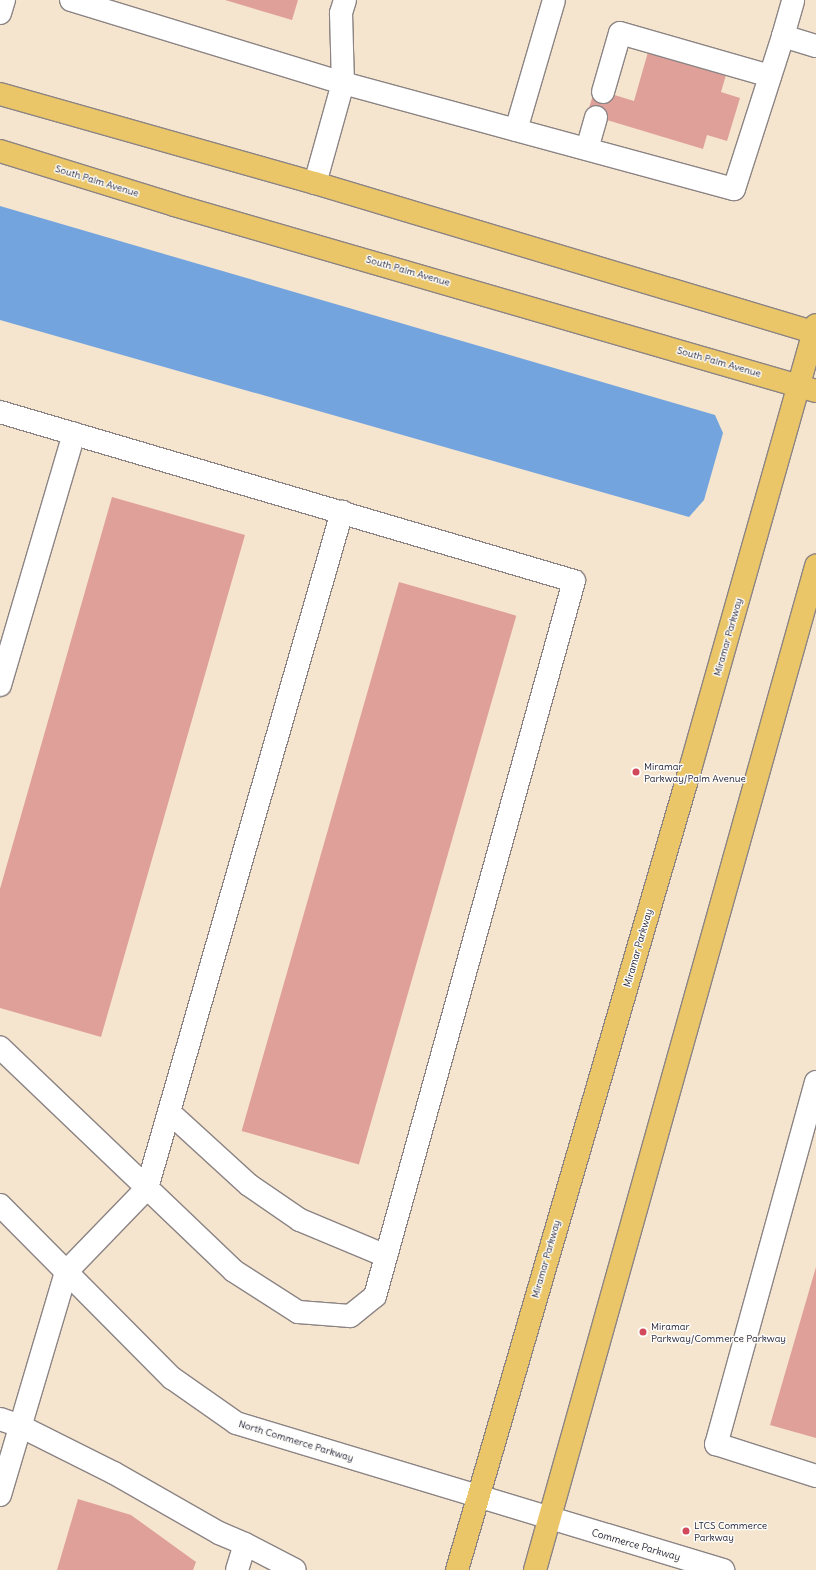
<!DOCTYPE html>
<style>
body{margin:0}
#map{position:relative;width:816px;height:1570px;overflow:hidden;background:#f5e5ce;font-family:Delius,sans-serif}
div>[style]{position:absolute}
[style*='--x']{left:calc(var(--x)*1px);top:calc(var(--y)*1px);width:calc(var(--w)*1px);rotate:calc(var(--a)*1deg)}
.water>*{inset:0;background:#74a4de}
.building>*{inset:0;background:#dfa09a;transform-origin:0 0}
.roads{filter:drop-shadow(1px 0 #8c8484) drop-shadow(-1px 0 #8c8484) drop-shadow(0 1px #8c8484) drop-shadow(0 -1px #8c8484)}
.minor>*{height:22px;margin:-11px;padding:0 11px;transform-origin:11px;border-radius:11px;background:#fff}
.major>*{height:22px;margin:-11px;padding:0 11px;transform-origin:11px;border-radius:11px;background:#ebc669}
.dots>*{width:11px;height:11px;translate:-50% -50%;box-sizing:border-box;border:2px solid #fdfcf7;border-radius:50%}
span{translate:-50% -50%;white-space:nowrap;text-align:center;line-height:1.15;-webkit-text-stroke:3px #fdfcf7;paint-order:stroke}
.street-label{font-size:10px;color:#22223b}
.poi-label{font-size:10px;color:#22223b}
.left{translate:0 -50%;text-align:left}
</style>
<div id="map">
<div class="water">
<i style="clip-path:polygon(0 206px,715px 415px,723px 433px,704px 500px,689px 517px,0 320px)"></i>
</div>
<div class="building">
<i style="clip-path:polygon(225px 0,298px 0,292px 20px)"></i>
<i style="clip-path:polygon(648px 52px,726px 75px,721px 92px,740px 98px,727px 141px,707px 135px,703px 149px,587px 114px,595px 89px,634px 101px)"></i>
<i style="clip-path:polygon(112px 497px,245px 535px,101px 1037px,0 1008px,0 889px)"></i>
<i style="left:399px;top:582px;width:122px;height:571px;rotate:16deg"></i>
<i style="clip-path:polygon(816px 1267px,816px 1438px,770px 1425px)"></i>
<i style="clip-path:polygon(78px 1499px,131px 1515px,196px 1562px,193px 1570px,57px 1570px)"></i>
</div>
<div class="roads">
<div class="minor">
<i style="--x:71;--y:0;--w:284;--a:17"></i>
<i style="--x:343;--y:83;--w:104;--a:105.6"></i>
<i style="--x:345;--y:0;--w:14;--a:107"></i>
<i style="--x:341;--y:13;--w:70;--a:88.4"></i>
<i style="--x:343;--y:83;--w:405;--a:15.2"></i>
<i style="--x:734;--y:189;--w:161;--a:-72.2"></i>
<i style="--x:783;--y:36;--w:34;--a:17"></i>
<i style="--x:0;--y:13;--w:14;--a:-73"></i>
<i style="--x:783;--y:36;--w:37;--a:-74"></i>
<i style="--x:603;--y:92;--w:61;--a:-73.9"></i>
<i style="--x:620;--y:33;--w:156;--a:16"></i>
<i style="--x:516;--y:130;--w:135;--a:-73.7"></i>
<i style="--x:587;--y:149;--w:33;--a:-74"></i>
<i style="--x:0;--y:412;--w:598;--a:16.41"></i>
<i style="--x:574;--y:581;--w:742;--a:105.55"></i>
<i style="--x:375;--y:1296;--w:32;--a:141"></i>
<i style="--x:350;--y:1316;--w:52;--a:-175.6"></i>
<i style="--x:298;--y:1312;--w:76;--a:-147.4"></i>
<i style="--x:234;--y:1271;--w:324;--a:-136.3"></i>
<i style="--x:0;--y:685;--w:262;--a:-73.6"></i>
<i style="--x:816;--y:1082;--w:376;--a:105.4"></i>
<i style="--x:716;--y:1444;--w:105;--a:17.7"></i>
<i style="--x:169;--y:1112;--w:108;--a:42.4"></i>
<i style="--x:249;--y:1185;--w:62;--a:34.5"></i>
<i style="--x:300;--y:1220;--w:93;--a:22.7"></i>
<i style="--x:0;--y:1205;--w:244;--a:45.2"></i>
<i style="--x:172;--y:1378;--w:78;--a:35.1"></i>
<i style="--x:236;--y:1423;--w:509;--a:16.8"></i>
<i style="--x:0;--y:1419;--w:21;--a:19"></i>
<i style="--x:20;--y:1426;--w:105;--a:26.6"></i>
<i style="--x:114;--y:1473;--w:121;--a:29.7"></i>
<i style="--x:219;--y:1533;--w:28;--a:23"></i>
<i style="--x:0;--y:1495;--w:233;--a:-73.5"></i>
<i style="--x:66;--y:1272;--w:117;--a:-46"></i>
<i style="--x:147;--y:1188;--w:704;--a:-73.91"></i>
<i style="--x:237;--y:1570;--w:27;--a:-73"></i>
<i style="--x:245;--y:1544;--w:56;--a:27.5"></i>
</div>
<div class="major">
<i style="--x:0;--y:94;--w:327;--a:15.8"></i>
<i style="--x:315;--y:183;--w:523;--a:16.67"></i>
<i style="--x:0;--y:151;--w:182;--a:17.2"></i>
<i style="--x:174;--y:205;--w:668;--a:16.16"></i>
<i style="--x:457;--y:1570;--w:837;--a:-73.77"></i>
<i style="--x:691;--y:766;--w:458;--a:-74.2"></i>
<i style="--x:535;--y:1570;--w:1043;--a:-74.36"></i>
</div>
</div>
<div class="dots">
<i style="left:636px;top:772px;background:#d1495b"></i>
<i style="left:643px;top:1332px;background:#d1495b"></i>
<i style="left:686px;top:1531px;background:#d1495b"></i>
</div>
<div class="street-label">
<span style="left:97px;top:181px;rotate:17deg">South Palm Avenue</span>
<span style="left:408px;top:271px;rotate:16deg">South Palm Avenue</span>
<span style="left:719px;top:362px;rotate:16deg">South Palm Avenue</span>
<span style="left:728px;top:637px;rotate:-74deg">Miramar Parkway</span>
<span style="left:638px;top:948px;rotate:-74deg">Miramar Parkway</span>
<span style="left:546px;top:1259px;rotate:-74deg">Miramar Parkway</span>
<span style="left:296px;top:1441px;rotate:17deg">North Commerce Parkway</span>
<span style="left:636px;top:1545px;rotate:16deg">Commerce Parkway</span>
</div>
<div class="poi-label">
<span class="left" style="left:644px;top:772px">Miramar<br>Parkway/Palm Avenue</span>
<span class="left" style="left:651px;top:1332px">Miramar<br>Parkway/Commerce Parkway</span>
<span class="left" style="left:694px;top:1531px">LTCS Commerce<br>Parkway</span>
</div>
</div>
